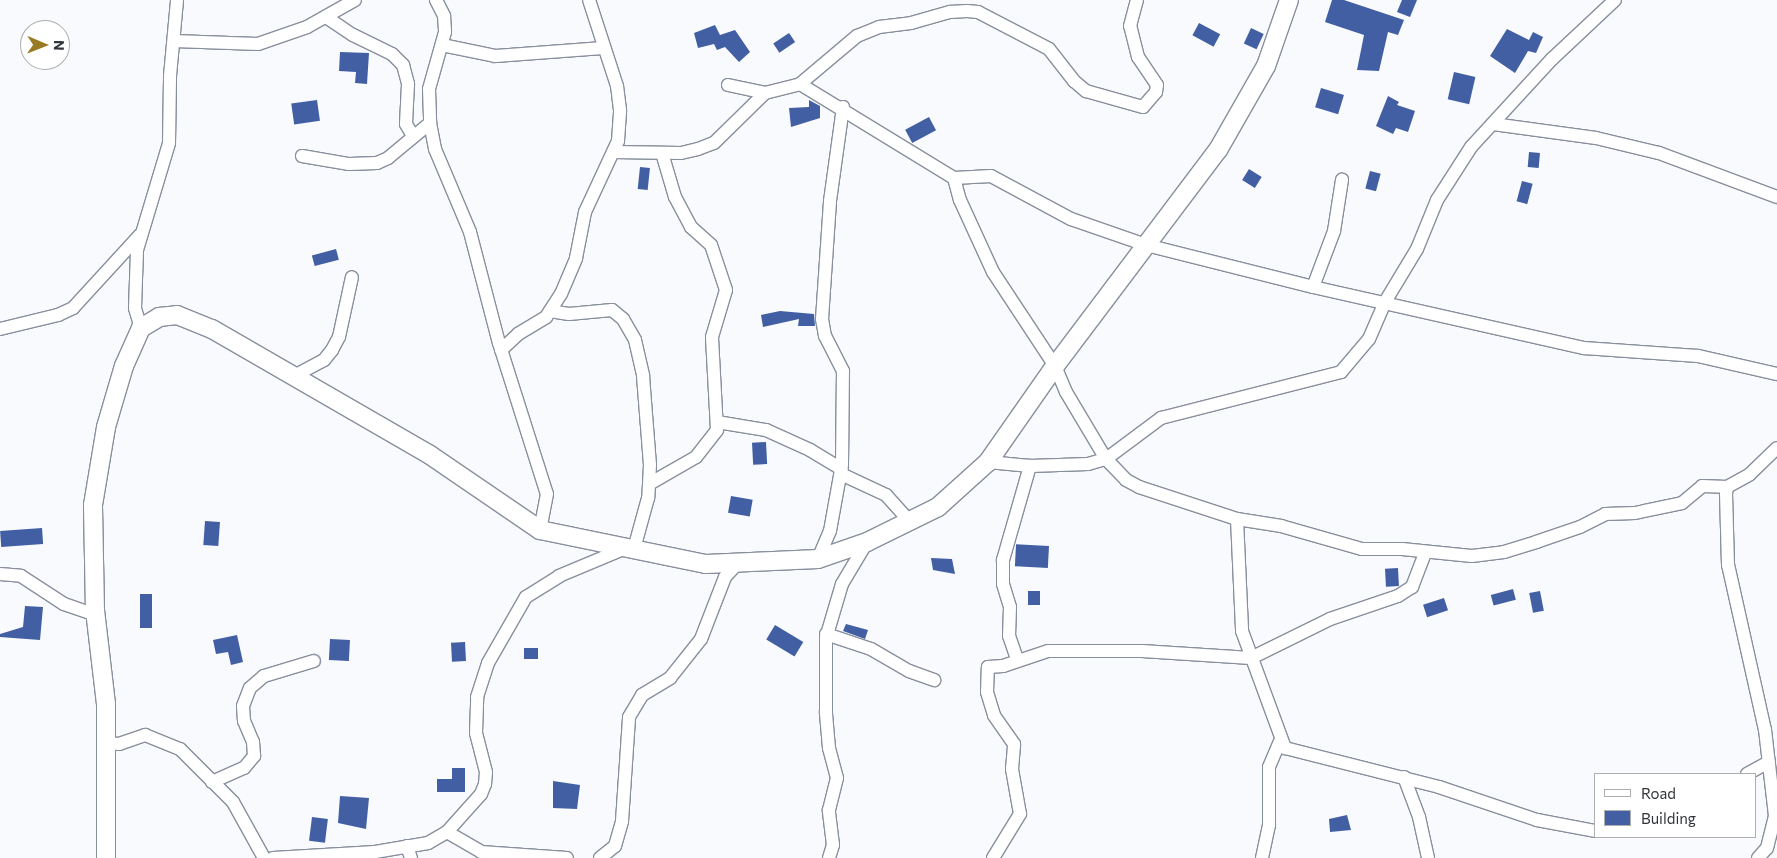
<!DOCTYPE html>
<style>
body{margin:0}
#map{position:relative;width:1777px;height:858px;overflow:hidden;background:#f8fafd;font-family:Commissioner,sans-serif}
div>[style]{position:absolute}
[style*='--x']{left:calc(var(--x)*1px);top:calc(var(--y)*1px);width:calc(var(--w)*1px);rotate:calc(var(--a)*1deg)}
.building>*{inset:0;background:#425fa3;transform-origin:0 0}
.roads{filter:drop-shadow(1px 0 #888f9d) drop-shadow(-1px 0 #888f9d) drop-shadow(0 1px #888f9d) drop-shadow(0 -1px #888f9d)}
.street>*{height:12px;margin:-6px;padding:0 6px;transform-origin:6px;border-radius:6px;background:#fff}
.secondary>*{height:18px;margin:-9px;padding:0 9px;transform-origin:9px;border-radius:9px;background:#fff}
span{translate:-50% -50%;white-space:nowrap;text-align:center;line-height:1.15;-webkit-text-stroke:5px #fff;paint-order:stroke}
.legend{position:absolute;left:1594px;top:773px;width:162px;height:65px;box-sizing:border-box;background:#fff;border:1px solid #adaeb0;margin:0;padding:6px 9px;list-style:none;font-size:15px;color:#31343a}
.legend li{display:flex;align-items:center;gap:10px;height:25px}
.legend b{width:25px;border:1px solid #adaeb0}
.north{position:absolute;left:20px;top:20px;width:50px;height:50px;box-sizing:border-box;background:#fff;border:1px solid #adaeb0;border-radius:50%;rotate:91deg;font-size:14px;font-weight:700;line-height:20px;text-align:center;color:#31343a}
.north::after{content:'';display:block;margin:auto;width:18px;height:22px;background:#987a23;clip-path:polygon(50% 0,100% 100%,50% 72%,0 100%)}
</style>
<div id="map">
<div class="building">
<i style="clip-path:polygon(1332px 0,1344px 0,1404px 20px,1398px 35px,1388px 32px,1379px 71px,1357px 70px,1364px 35px,1325px 22px)"></i>
<i style="clip-path:polygon(1402px 0,1417px 0,1410px 17px,1397px 12px)"></i>
<i style="left:1199px;top:23px;width:24px;height:14px;rotate:28deg"></i>
<i style="clip-path:polygon(715px 25px,720px 35px,735px 30px,750px 52px,739px 62px,725px 47px,717px 50px,714px 44px,698px 48px,694px 33px)"></i>
<i style="left:1251px;top:28px;width:14px;height:17px;rotate:25deg"></i>
<i style="clip-path:polygon(1507px 29px,1529px 40px,1533px 32px,1543px 37px,1536px 53px,1528px 51px,1515px 73px,1490px 56px)"></i>
<i style="left:789px;top:33px;width:11px;height:19px;rotate:56deg"></i>
<i style="clip-path:polygon(340px 52px,369px 53px,367px 84px,355px 83px,356px 72px,339px 71px)"></i>
<i style="left:1454px;top:72px;width:22px;height:28px;rotate:13deg"></i>
<i style="left:1321px;top:88px;width:24px;height:20px;rotate:17deg"></i>
<i style="clip-path:polygon(1388px 96px,1399px 102px,1397px 105px,1415px 111px,1408px 132px,1396px 128px,1393px 134px,1376px 126px)"></i>
<i style="left:317px;top:100px;width:21px;height:26px;rotate:82deg"></i>
<i style="clip-path:polygon(809px 100px,820px 106px,820px 118px,791px 127px,789px 108px,809px 107px)"></i>
<i style="left:929px;top:117px;width:15px;height:27px;rotate:62deg"></i>
<i style="left:1529px;top:152px;width:11px;height:15px;rotate:5deg"></i>
<i style="left:640px;top:167px;width:10px;height:22px;rotate:6deg"></i>
<i style="left:1249px;top:169px;width:15px;height:13px;rotate:32deg"></i>
<i style="left:1370px;top:171px;width:11px;height:18px;rotate:15deg"></i>
<i style="left:1522px;top:181px;width:11px;height:21px;rotate:15deg"></i>
<i style="left:336px;top:249px;width:11px;height:25px;rotate:75deg"></i>
<i style="clip-path:polygon(780px 311px,814px 314px,815px 326px,798px 326px,799px 319px,763px 327px,761px 315px)"></i>
<i style="left:766px;top:442px;width:22px;height:14px;rotate:87deg"></i>
<i style="left:731px;top:496px;width:22px;height:17px;rotate:10deg"></i>
<i style="left:205px;top:521px;width:15px;height:24px;rotate:4deg"></i>
<i style="left:42px;top:528px;width:16px;height:42px;rotate:86deg"></i>
<i style="left:1049px;top:546px;width:22px;height:33px;rotate:93deg"></i>
<i style="clip-path:polygon(931px 558px,952px 559px,955px 574px,933px 570px)"></i>
<i style="left:1398px;top:568px;width:18px;height:13px;rotate:87deg"></i>
<i style="left:1513px;top:589px;width:11px;height:23px;rotate:75deg"></i>
<i style="left:1028px;top:591px;width:12px;height:14px"></i>
<i style="left:1540px;top:591px;width:20px;height:11px;rotate:79deg"></i>
<i style="left:140px;top:594px;width:12px;height:34px"></i>
<i style="left:1444px;top:598px;width:13px;height:22px;rotate:72deg"></i>
<i style="clip-path:polygon(25px 606px,43px 607px,40px 640px,0 637px,0 634px,23px 627px)"></i>
<i style="clip-path:polygon(846px 624px,868px 630px,865px 639px,843px 631px)"></i>
<i style="left:775px;top:625px;width:33px;height:17px;rotate:31deg"></i>
<i style="clip-path:polygon(237px 635px,243px 662px,231px 665px,228px 652px,216px 654px,213px 640px)"></i>
<i style="left:330px;top:639px;width:20px;height:21px;rotate:3deg"></i>
<i style="left:465px;top:642px;width:19px;height:14px;rotate:87deg"></i>
<i style="left:524px;top:648px;width:14px;height:11px"></i>
<i style="clip-path:polygon(452px 768px,465px 768px,465px 792px,437px 792px,437px 779px,452px 779px)"></i>
<i style="clip-path:polygon(553px 781px,580px 785px,577px 809px,553px 808px)"></i>
<i style="clip-path:polygon(340px 796px,369px 798px,366px 829px,338px 823px)"></i>
<i style="clip-path:polygon(1347px 815px,1351px 830px,1330px 832px,1329px 819px)"></i>
<i style="left:312px;top:817px;width:16px;height:24px;rotate:7deg"></i>
</div>
<div class="roads">
<div class="street">
<i style="--x:436;--y:0;--w:18;--a:63"></i>
<i style="--x:444;--y:16;--w:16;--a:86"></i>
<i style="--x:445;--y:32;--w:59;--a:105.7"></i>
<i style="--x:429;--y:89;--w:34;--a:88"></i>
<i style="--x:430;--y:123;--w:26;--a:79"></i>
<i style="--x:435;--y:149;--w:90;--a:67.1"></i>
<i style="--x:470;--y:232;--w:115;--a:75.4"></i>
<i style="--x:499;--y:343;--w:158;--a:72.4"></i>
<i style="--x:547;--y:494;--w:37;--a:101"></i>
<i style="--x:326;--y:17;--w:32;--a:34"></i>
<i style="--x:353;--y:35;--w:43;--a:26"></i>
<i style="--x:392;--y:54;--w:16;--a:45"></i>
<i style="--x:403;--y:65;--w:20;--a:75"></i>
<i style="--x:408;--y:84;--w:40;--a:92.9"></i>
<i style="--x:406;--y:124;--w:14;--a:60"></i>
<i style="--x:174;--y:41;--w:84;--a:2"></i>
<i style="--x:258;--y:44;--w:52;--a:-19.1"></i>
<i style="--x:307;--y:27;--w:55;--a:-29.4"></i>
<i style="--x:442;--y:45;--w:54;--a:11.7"></i>
<i style="--x:495;--y:56;--w:109;--a:-4.2"></i>
<i style="--x:800;--y:84;--w:180;--a:31.4"></i>
<i style="--x:954;--y:178;--w:23;--a:75"></i>
<i style="--x:960;--y:200;--w:79;--a:65.4"></i>
<i style="--x:993;--y:272;--w:113;--a:56.6"></i>
<i style="--x:1055;--y:366;--w:28;--a:67"></i>
<i style="--x:1066;--y:392;--w:78;--a:59.2"></i>
<i style="--x:1106;--y:459;--w:29;--a:46"></i>
<i style="--x:1126;--y:480;--w:15;--a:28"></i>
<i style="--x:1139;--y:487;--w:103;--a:18.1"></i>
<i style="--x:1237;--y:519;--w:45;--a:9"></i>
<i style="--x:1281;--y:526;--w:84;--a:15.9"></i>
<i style="--x:1362;--y:549;--w:40;--a:0"></i>
<i style="--x:1402;--y:549;--w:70;--a:5.7"></i>
<i style="--x:1472;--y:556;--w:32;--a:-7"></i>
<i style="--x:1504;--y:552;--w:34;--a:-17"></i>
<i style="--x:1536;--y:542;--w:46;--a:-18.8"></i>
<i style="--x:1580;--y:527;--w:28;--a:-27"></i>
<i style="--x:1605;--y:514;--w:30;--a:-2"></i>
<i style="--x:1635;--y:513;--w:48;--a:-12"></i>
<i style="--x:1682;--y:503;--w:26;--a:-40"></i>
<i style="--x:1702;--y:486;--w:25;--a:2"></i>
<i style="--x:728;--y:85;--w:38;--a:12"></i>
<i style="--x:765;--y:93;--w:36;--a:-14"></i>
<i style="--x:800;--y:84;--w:75;--a:-40.1"></i>
<i style="--x:857;--y:36;--w:24;--a:-22"></i>
<i style="--x:879;--y:27;--w:32;--a:-7"></i>
<i style="--x:911;--y:23;--w:41;--a:-15.8"></i>
<i style="--x:950;--y:12;--w:17;--a:-3"></i>
<i style="--x:967;--y:11;--w:11;--a:5"></i>
<i style="--x:978;--y:12;--w:80;--a:27.5"></i>
<i style="--x:1049;--y:49;--w:41;--a:52"></i>
<i style="--x:1074;--y:81;--w:16;--a:40"></i>
<i style="--x:1086;--y:91;--w:59;--a:15.7"></i>
<i style="--x:1143;--y:107;--w:20;--a:-49"></i>
<i style="--x:1156;--y:92;--w:7;--a:-82"></i>
<i style="--x:1157;--y:85;--w:34;--a:-124"></i>
<i style="--x:1138;--y:57;--w:32;--a:-104"></i>
<i style="--x:1130;--y:26;--w:27;--a:-75"></i>
<i style="--x:1493;--y:124;--w:104;--a:7.7"></i>
<i style="--x:1596;--y:138;--w:65;--a:13.4"></i>
<i style="--x:1659;--y:153;--w:126;--a:20.4"></i>
<i style="--x:613;--y:152;--w:68;--a:0.8"></i>
<i style="--x:681;--y:153;--w:17;--a:-13"></i>
<i style="--x:698;--y:149;--w:17;--a:-21"></i>
<i style="--x:714;--y:143;--w:71;--a:-44.4"></i>
<i style="--x:302;--y:156;--w:48;--a:9.7"></i>
<i style="--x:349;--y:164;--w:28;--a:-2"></i>
<i style="--x:377;--y:163;--w:12;--a:-24"></i>
<i style="--x:388;--y:158;--w:55;--a:-39.8"></i>
<i style="--x:954;--y:178;--w:37;--a:-3"></i>
<i style="--x:991;--y:176;--w:91;--a:28.3"></i>
<i style="--x:1071;--y:219;--w:79;--a:19.1"></i>
<i style="--x:1146;--y:245;--w:172;--a:14.1"></i>
<i style="--x:1313;--y:287;--w:278;--a:12.7"></i>
<i style="--x:1584;--y:348;--w:114;--a:4"></i>
<i style="--x:1698;--y:356;--w:81;--a:12.8"></i>
<i style="--x:1313;--y:287;--w:60;--a:-69.4"></i>
<i style="--x:1334;--y:231;--w:52;--a:-81.1"></i>
<i style="--x:550;--y:311;--w:19;--a:9"></i>
<i style="--x:569;--y:314;--w:43;--a:-5.3"></i>
<i style="--x:612;--y:310;--w:14;--a:39"></i>
<i style="--x:623;--y:319;--w:24;--a:60"></i>
<i style="--x:635;--y:340;--w:37;--a:77"></i>
<i style="--x:643;--y:376;--w:89;--a:85.5"></i>
<i style="--x:650;--y:465;--w:33;--a:93"></i>
<i style="--x:648;--y:498;--w:53;--a:105.4"></i>
<i style="--x:141;--y:328;--w:21;--a:-107"></i>
<i style="--x:135;--y:308;--w:58;--a:-88"></i>
<i style="--x:137;--y:250;--w:112;--a:-73.3"></i>
<i style="--x:169;--y:143;--w:67;--a:-89.1"></i>
<i style="--x:170;--y:76;--w:76;--a:-84.7"></i>
<i style="--x:0;--y:329;--w:60;--a:-13.6"></i>
<i style="--x:58;--y:315;--w:17;--a:-25"></i>
<i style="--x:73;--y:308;--w:99;--a:-47.5"></i>
<i style="--x:501;--y:350;--w:23;--a:-43"></i>
<i style="--x:518;--y:334;--w:33;--a:-31"></i>
<i style="--x:546;--y:317;--w:27;--a:-57"></i>
<i style="--x:561;--y:294;--w:39;--a:-67"></i>
<i style="--x:576;--y:258;--w:47;--a:-78.9"></i>
<i style="--x:585;--y:212;--w:78;--a:-65.1"></i>
<i style="--x:618;--y:141;--w:31;--a:-86"></i>
<i style="--x:620;--y:110;--w:24;--a:-97"></i>
<i style="--x:617;--y:86;--w:90;--a:-108"></i>
<i style="--x:294;--y:376;--w:34;--a:-28"></i>
<i style="--x:324;--y:360;--w:13;--a:-51"></i>
<i style="--x:332;--y:350;--w:15;--a:-62"></i>
<i style="--x:339;--y:337;--w:61;--a:-77.8"></i>
<i style="--x:717;--y:422;--w:50;--a:9.3"></i>
<i style="--x:766;--y:430;--w:48;--a:24.4"></i>
<i style="--x:810;--y:450;--w:37;--a:31"></i>
<i style="--x:988;--y:462;--w:42;--a:5.4"></i>
<i style="--x:1030;--y:466;--w:58;--a:-2"></i>
<i style="--x:1088;--y:464;--w:19;--a:-16"></i>
<i style="--x:1106;--y:459;--w:69;--a:-36.7"></i>
<i style="--x:1161;--y:418;--w:186;--a:-14.3"></i>
<i style="--x:1341;--y:372;--w:43;--a:-49.7"></i>
<i style="--x:1369;--y:339;--w:40;--a:-66.6"></i>
<i style="--x:1385;--y:302;--w:62;--a:-58.9"></i>
<i style="--x:1417;--y:249;--w:53;--a:-67.8"></i>
<i style="--x:1437;--y:200;--w:63;--a:-57.3"></i>
<i style="--x:1471;--y:147;--w:120;--a:-47.4"></i>
<i style="--x:1552;--y:59;--w:86;--a:-43.1"></i>
<i style="--x:841;--y:474;--w:50;--a:25"></i>
<i style="--x:886;--y:495;--w:36;--a:48"></i>
<i style="--x:649;--y:484;--w:54;--a:-29.9"></i>
<i style="--x:696;--y:457;--w:34;--a:-52"></i>
<i style="--x:717;--y:430;--w:93;--a:-93.1"></i>
<i style="--x:712;--y:337;--w:49;--a:-73.4"></i>
<i style="--x:726;--y:290;--w:47;--a:-108.4"></i>
<i style="--x:711;--y:245;--w:27;--a:-138"></i>
<i style="--x:691;--y:227;--w:34;--a:-118"></i>
<i style="--x:675;--y:197;--w:46;--a:-106.5"></i>
<i style="--x:1237;--y:519;--w:112;--a:87.4"></i>
<i style="--x:1242;--y:631;--w:125;--a:69.8"></i>
<i style="--x:1285;--y:748;--w:159;--a:14.2"></i>
<i style="--x:1439;--y:787;--w:103;--a:18.6"></i>
<i style="--x:1537;--y:820;--w:60;--a:10.6"></i>
<i style="--x:818;--y:559;--w:30;--a:-67"></i>
<i style="--x:830;--y:531;--w:68;--a:-79.8"></i>
<i style="--x:842;--y:464;--w:93;--a:-89.4"></i>
<i style="--x:843;--y:371;--w:39;--a:-117"></i>
<i style="--x:825;--y:336;--w:17;--a:-100"></i>
<i style="--x:822;--y:319;--w:118;--a:-86.1"></i>
<i style="--x:830;--y:201;--w:95;--a:-82.1"></i>
<i style="--x:0;--y:574;--w:21;--a:5"></i>
<i style="--x:21;--y:576;--w:51;--a:33.1"></i>
<i style="--x:64;--y:604;--w:34;--a:19"></i>
<i style="--x:826;--y:634;--w:47;--a:18.4"></i>
<i style="--x:871;--y:649;--w:44;--a:30.1"></i>
<i style="--x:909;--y:671;--w:27;--a:20"></i>
<i style="--x:1017;--y:659;--w:24;--a:-109"></i>
<i style="--x:1009;--y:636;--w:29;--a:-88"></i>
<i style="--x:1010;--y:607;--w:24;--a:-107"></i>
<i style="--x:1003;--y:584;--w:24;--a:-90"></i>
<i style="--x:1003;--y:560;--w:98;--a:-74"></i>
<i style="--x:106;--y:743;--w:13;--a:4"></i>
<i style="--x:119;--y:744;--w:28;--a:-19"></i>
<i style="--x:145;--y:735;--w:38;--a:22"></i>
<i style="--x:180;--y:749;--w:75;--a:45"></i>
<i style="--x:233;--y:802;--w:64;--a:61"></i>
<i style="--x:1747;--y:774;--w:25;--a:-29"></i>
<i style="--x:1404;--y:777;--w:43;--a:69.4"></i>
<i style="--x:1419;--y:817;--w:42;--a:77.6"></i>
<i style="--x:212;--y:782;--w:35;--a:-24"></i>
<i style="--x:244;--y:768;--w:16;--a:-50"></i>
<i style="--x:254;--y:756;--w:14;--a:-94"></i>
<i style="--x:253;--y:742;--w:23;--a:-113"></i>
<i style="--x:244;--y:721;--w:15;--a:-94"></i>
<i style="--x:243;--y:706;--w:19;--a:-69"></i>
<i style="--x:250;--y:688;--w:18;--a:-41"></i>
<i style="--x:264;--y:676;--w:52;--a:-16.7"></i>
<i style="--x:447;--y:832;--w:39;--a:30"></i>
<i style="--x:481;--y:852;--w:86;--a:4"></i>
<i style="--x:407;--y:846;--w:13;--a:72"></i>
<i style="--x:273;--y:858;--w:102;--a:-3.4"></i>
<i style="--x:375;--y:852;--w:54;--a:-9.6"></i>
<i style="--x:428;--y:843;--w:22;--a:-30"></i>
<i style="--x:447;--y:832;--w:51;--a:-48.2"></i>
<i style="--x:481;--y:794;--w:11;--a:-68"></i>
<i style="--x:485;--y:784;--w:12;--a:-85"></i>
<i style="--x:486;--y:772;--w:40;--a:-104.4"></i>
<i style="--x:476;--y:733;--w:36;--a:-88"></i>
<i style="--x:477;--y:697;--w:36;--a:-72"></i>
<i style="--x:488;--y:663;--w:76;--a:-60.1"></i>
<i style="--x:526;--y:597;--w:39;--a:-32"></i>
<i style="--x:559;--y:576;--w:73;--a:-22.7"></i>
<i style="--x:600;--y:858;--w:19;--a:-39"></i>
<i style="--x:615;--y:846;--w:26;--a:-74"></i>
<i style="--x:622;--y:821;--w:104;--a:-86.1"></i>
<i style="--x:629;--y:717;--w:26;--a:-59"></i>
<i style="--x:642;--y:695;--w:33;--a:-31"></i>
<i style="--x:670;--y:678;--w:50;--a:-51.5"></i>
<i style="--x:701;--y:639;--w:66;--a:-68.8"></i>
<i style="--x:725;--y:577;--w:19;--a:-47"></i>
<i style="--x:829;--y:858;--w:14;--a:-73"></i>
<i style="--x:833;--y:845;--w:35;--a:-97"></i>
<i style="--x:829;--y:810;--w:33;--a:-76"></i>
<i style="--x:837;--y:778;--w:31;--a:-105"></i>
<i style="--x:829;--y:748;--w:37;--a:-95"></i>
<i style="--x:826;--y:711;--w:73;--a:-90"></i>
<i style="--x:826;--y:638;--w:56;--a:-73.5"></i>
<i style="--x:842;--y:584;--w:49;--a:-59.2"></i>
<i style="--x:993;--y:858;--w:52;--a:-58.5"></i>
<i style="--x:1020;--y:814;--w:46;--a:-100.1"></i>
<i style="--x:1012;--y:769;--w:25;--a:-85"></i>
<i style="--x:1014;--y:744;--w:35;--a:-125"></i>
<i style="--x:994;--y:715;--w:24;--a:-107"></i>
<i style="--x:987;--y:692;--w:25;--a:-88"></i>
<i style="--x:988;--y:667;--w:15;--a:-4"></i>
<i style="--x:1003;--y:666;--w:47;--a:-18.4"></i>
<i style="--x:1048;--y:651;--w:94;--a:0"></i>
<i style="--x:1142;--y:651;--w:109;--a:3.7"></i>
<i style="--x:1251;--y:658;--w:88;--a:-26.3"></i>
<i style="--x:1330;--y:619;--w:72;--a:-18.7"></i>
<i style="--x:1398;--y:596;--w:17;--a:-33"></i>
<i style="--x:1412;--y:587;--w:36;--a:-69"></i>
<i style="--x:1262;--y:858;--w:34;--a:-78"></i>
<i style="--x:1269;--y:825;--w:58;--a:-90"></i>
<i style="--x:1269;--y:767;--w:28;--a:-67"></i>
<i style="--x:1758;--y:858;--w:13;--a:-48"></i>
<i style="--x:1767;--y:848;--w:33;--a:-76"></i>
<i style="--x:1775;--y:816;--w:87;--a:-96.6"></i>
<i style="--x:1765;--y:730;--w:169;--a:-102.6"></i>
<i style="--x:1728;--y:565;--w:71;--a:-91.6"></i>
<i style="--x:1726;--y:494;--w:7;--a:-82"></i>
<i style="--x:1727;--y:487;--w:26;--a:-29"></i>
<i style="--x:1750;--y:474;--w:37;--a:-44"></i>
</div>
<div class="secondary">
<i style="--x:106;--y:858;--w:154;--a:-90"></i>
<i style="--x:106;--y:704;--w:94;--a:-96.7"></i>
<i style="--x:95;--y:611;--w:106;--a:-91.1"></i>
<i style="--x:93;--y:505;--w:79;--a:-80.5"></i>
<i style="--x:106;--y:427;--w:64;--a:-73.6"></i>
<i style="--x:124;--y:366;--w:42;--a:-65.9"></i>
<i style="--x:141;--y:328;--w:21;--a:-31"></i>
<i style="--x:159;--y:317;--w:18;--a:-6"></i>
<i style="--x:177;--y:315;--w:38;--a:22"></i>
<i style="--x:212;--y:329;--w:252;--a:30"></i>
<i style="--x:430;--y:455;--w:133;--a:34.3"></i>
<i style="--x:540;--y:530;--w:169;--a:11.6"></i>
<i style="--x:706;--y:564;--w:112;--a:-2.6"></i>
<i style="--x:818;--y:559;--w:52;--a:-19.1"></i>
<i style="--x:867;--y:542;--w:79;--a:-26.2"></i>
<i style="--x:938;--y:507;--w:67;--a:-42"></i>
<i style="--x:988;--y:462;--w:117;--a:-55.1"></i>
<i style="--x:1055;--y:366;--w:271;--a:-53"></i>
<i style="--x:1218;--y:150;--w:97;--a:-60.3"></i>
<i style="--x:1266;--y:66;--w:70;--a:-70.8"></i>
</div>
</div>
<ul class="legend">
<li><b style="height:6px;background:#fff"></b>Road</li>
<li><b style="height:14px;background:#425fa3"></b>Building</li>
</ul>
<div class="north">N</div>
</div>
